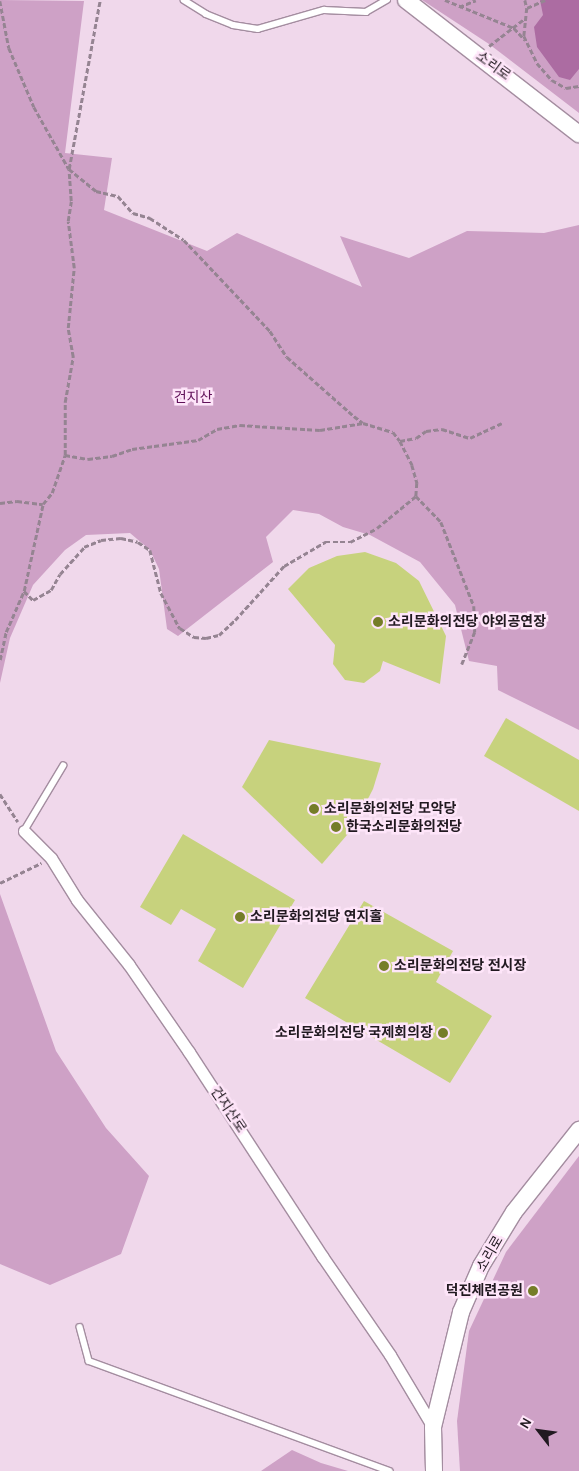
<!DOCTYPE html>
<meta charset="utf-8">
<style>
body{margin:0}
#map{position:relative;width:579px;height:1471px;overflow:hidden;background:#f0d8eb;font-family:Karla,"Noto Sans KR",sans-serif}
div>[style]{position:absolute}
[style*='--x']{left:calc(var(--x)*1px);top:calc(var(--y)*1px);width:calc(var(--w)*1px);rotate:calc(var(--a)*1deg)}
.green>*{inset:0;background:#cea1c6}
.water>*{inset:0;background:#ac6ca2}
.building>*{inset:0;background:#c7d27d}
.path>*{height:2.5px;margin-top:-1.25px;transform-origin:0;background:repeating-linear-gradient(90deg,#958492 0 5px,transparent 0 7.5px)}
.roads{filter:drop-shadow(1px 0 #a48da0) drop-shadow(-1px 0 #a48da0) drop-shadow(0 1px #a48da0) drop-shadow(0 -1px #a48da0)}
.lane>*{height:5.5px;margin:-2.75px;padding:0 2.75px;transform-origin:2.75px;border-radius:2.75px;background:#fff}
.street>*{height:11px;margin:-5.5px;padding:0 5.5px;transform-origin:5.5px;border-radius:5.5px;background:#fff}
.secondary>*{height:16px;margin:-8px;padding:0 8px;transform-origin:8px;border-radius:8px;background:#fff}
.dots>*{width:14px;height:14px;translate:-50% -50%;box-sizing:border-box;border:2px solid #fee5f9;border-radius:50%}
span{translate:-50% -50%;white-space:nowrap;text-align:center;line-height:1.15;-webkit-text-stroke:5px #fee5f9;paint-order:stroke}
.street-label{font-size:14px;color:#211920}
.park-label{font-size:14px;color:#601058}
.poi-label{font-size:14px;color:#211920;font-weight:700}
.left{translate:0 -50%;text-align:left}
.right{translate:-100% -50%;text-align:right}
.north{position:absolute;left:514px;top:1406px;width:50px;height:50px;-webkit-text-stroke:4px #fee5f9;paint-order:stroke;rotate:300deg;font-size:14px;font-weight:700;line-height:20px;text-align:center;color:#211920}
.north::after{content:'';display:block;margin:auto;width:18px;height:22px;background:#211920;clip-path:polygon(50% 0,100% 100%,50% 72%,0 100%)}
</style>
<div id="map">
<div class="green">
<i style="clip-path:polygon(0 0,84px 1px,65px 153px,112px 158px,104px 210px,207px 251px,237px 233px,362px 287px,340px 236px,409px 258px,467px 231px,544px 233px,579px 225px,579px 730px,498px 690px,497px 666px,469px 661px,455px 605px,420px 562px,370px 535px,343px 527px,319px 514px,293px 510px,266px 537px,273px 562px,178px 636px,167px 629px,159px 569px,150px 550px,130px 533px,86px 535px,65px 550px,33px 585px,10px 638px,0 683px)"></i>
<i style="clip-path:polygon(422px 0,579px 0,579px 113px,489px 44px)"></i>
<i style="clip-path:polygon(0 894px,56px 1051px,106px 1128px,149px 1176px,121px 1254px,50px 1285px,0 1264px)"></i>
<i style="clip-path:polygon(579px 1156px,579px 1471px,460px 1471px,457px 1421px,469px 1331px,506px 1252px)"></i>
<i style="clip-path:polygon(292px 1450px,321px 1463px,348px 1471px,261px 1471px)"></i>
</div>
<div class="water">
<i style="clip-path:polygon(540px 0,579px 0,579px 69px,570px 80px,559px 77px,537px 47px,534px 27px,543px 15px)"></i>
</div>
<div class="building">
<i style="clip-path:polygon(365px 552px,396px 563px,419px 581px,446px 636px,440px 684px,383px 661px,380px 671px,364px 683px,345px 680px,333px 664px,335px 645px,288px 589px,309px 568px,337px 556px)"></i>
<i style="clip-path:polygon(506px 718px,579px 760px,579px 811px,484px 756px)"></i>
<i style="clip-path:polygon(269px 740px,381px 763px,373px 789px,353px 828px,322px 864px,242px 787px)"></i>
<i style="clip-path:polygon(183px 834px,295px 900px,243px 988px,198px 961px,216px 929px,181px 909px,171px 925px,140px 907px)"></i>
<i style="clip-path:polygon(364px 901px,453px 951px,436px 982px,492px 1016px,450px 1083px,305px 998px)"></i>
</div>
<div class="path">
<i style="--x:445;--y:0;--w:74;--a:22.1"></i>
<i style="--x:514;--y:28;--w:16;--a:47"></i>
<i style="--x:525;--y:0;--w:8;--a:76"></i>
<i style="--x:527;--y:8;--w:28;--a:96"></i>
<i style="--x:524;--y:36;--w:30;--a:64"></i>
<i style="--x:537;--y:63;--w:23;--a:49"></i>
<i style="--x:552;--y:80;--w:16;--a:30"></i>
<i style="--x:566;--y:88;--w:13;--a:-9"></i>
<i style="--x:0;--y:1;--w:48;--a:79.2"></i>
<i style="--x:9;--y:48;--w:64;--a:67"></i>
<i style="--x:34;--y:107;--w:71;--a:60.6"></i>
<i style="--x:69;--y:169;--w:35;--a:39"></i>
<i style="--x:96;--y:191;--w:23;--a:13"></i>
<i style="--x:118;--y:196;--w:23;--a:49"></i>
<i style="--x:133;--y:213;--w:18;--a:16"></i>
<i style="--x:150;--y:218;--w:40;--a:32.9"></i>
<i style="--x:184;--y:240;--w:125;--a:46.6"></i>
<i style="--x:270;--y:331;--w:31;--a:57"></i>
<i style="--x:287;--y:357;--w:89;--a:41.4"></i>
<i style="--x:354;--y:416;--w:11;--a:38"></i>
<i style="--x:363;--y:423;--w:31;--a:17"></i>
<i style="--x:393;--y:432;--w:11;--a:52"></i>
<i style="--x:400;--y:441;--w:27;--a:63"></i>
<i style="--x:412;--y:465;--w:19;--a:74"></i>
<i style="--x:417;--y:483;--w:13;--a:94"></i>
<i style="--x:416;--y:496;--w:36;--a:46"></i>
<i style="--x:441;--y:522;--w:90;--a:68.6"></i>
<i style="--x:474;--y:606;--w:26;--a:88"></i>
<i style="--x:475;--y:632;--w:35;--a:112"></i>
<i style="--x:459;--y:7;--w:18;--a:-22"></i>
<i style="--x:527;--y:8;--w:20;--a:-24"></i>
<i style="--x:489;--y:46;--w:44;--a:-37.6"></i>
<i style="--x:400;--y:441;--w:16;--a:-11"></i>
<i style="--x:416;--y:438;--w:12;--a:-35"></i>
<i style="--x:426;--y:431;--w:16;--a:-7"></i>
<i style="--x:442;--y:429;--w:29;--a:18"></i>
<i style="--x:470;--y:438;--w:35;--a:-25"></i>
<i style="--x:65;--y:455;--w:23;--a:10"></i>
<i style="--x:88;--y:459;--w:24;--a:-7"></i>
<i style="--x:112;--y:456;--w:21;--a:-19"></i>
<i style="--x:132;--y:449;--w:67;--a:-7.8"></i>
<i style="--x:198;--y:440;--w:22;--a:-30"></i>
<i style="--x:217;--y:429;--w:23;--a:-10"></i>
<i style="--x:240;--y:425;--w:80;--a:3.6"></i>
<i style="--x:320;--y:430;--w:44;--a:-9.2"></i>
<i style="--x:0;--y:503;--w:17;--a:-7"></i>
<i style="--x:17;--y:501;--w:26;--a:7"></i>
<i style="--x:24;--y:591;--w:13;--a:45"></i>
<i style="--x:33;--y:600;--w:21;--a:-29"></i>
<i style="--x:51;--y:590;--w:18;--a:-61"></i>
<i style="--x:60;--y:574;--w:36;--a:-48"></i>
<i style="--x:84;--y:547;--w:18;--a:-22"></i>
<i style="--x:101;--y:540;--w:20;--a:-6"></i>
<i style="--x:121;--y:538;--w:17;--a:13"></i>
<i style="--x:138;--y:542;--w:14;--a:34"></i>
<i style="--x:150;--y:550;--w:44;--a:75.7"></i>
<i style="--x:161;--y:593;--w:40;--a:62"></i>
<i style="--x:180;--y:628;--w:17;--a:33"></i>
<i style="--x:194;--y:637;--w:12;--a:5"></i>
<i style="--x:206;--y:638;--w:13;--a:-13"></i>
<i style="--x:219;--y:635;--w:22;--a:-43"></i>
<i style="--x:235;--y:620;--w:73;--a:-47.8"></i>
<i style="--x:284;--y:566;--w:48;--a:-30.3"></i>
<i style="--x:325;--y:542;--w:25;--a:0"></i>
<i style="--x:350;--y:542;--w:30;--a:-27"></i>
<i style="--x:377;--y:528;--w:50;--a:-39.4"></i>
<i style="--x:0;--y:660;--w:29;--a:-78"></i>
<i style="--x:6;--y:632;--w:45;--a:-66.3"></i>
<i style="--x:24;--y:591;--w:89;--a:-77.7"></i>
<i style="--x:43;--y:504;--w:14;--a:-51"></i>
<i style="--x:52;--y:493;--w:40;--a:-71.1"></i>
<i style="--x:65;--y:455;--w:53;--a:-90"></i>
<i style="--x:65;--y:402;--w:46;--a:-79.9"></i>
<i style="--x:73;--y:357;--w:29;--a:-100"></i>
<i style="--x:68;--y:328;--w:60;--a:-84.3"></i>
<i style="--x:74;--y:268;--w:47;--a:-97.3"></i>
<i style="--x:68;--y:221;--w:20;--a:-81"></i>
<i style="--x:71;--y:201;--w:32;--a:-94"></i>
<i style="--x:69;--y:169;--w:172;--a:-79.6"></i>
<i style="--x:0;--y:794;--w:33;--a:57"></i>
<i style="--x:0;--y:883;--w:46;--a:-26"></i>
</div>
<div class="roads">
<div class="lane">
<i style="--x:184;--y:0;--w:26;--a:32"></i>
<i style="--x:206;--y:14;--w:29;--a:22"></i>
<i style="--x:233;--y:25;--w:25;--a:9"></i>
<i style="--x:258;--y:29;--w:69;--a:-16.1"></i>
<i style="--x:324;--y:10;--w:42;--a:2.7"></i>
<i style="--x:366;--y:12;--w:24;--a:-30"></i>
<i style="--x:24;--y:831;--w:76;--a:-59"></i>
<i style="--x:80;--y:1327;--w:35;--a:75"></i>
<i style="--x:89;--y:1361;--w:320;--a:20.1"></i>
</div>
<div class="street">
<i style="--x:24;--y:831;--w:38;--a:45"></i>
<i style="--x:51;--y:858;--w:49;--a:58.2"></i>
<i style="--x:77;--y:900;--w:83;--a:51.3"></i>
<i style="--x:129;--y:965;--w:106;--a:55.4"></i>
<i style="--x:189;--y:1052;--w:244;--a:56.9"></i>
<i style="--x:322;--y:1256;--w:120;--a:55.5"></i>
<i style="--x:390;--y:1355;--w:84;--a:59.2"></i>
</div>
<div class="secondary">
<i style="--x:406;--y:0;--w:219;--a:37.8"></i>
<i style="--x:434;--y:1471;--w:44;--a:-91.3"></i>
<i style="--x:433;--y:1427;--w:118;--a:-76.3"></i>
<i style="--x:461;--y:1312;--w:50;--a:-66.5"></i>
<i style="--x:481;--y:1266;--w:63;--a:-58.6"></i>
<i style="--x:514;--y:1212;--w:105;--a:-51.6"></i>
</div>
</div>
<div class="dots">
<i style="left:378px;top:622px;background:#757d28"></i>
<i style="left:314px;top:809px;background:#757d28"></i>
<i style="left:336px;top:827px;background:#757d28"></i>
<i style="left:240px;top:917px;background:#757d28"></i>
<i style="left:384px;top:966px;background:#757d28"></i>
<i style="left:443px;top:1033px;background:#757d28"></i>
<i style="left:533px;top:1291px;background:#757d28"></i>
</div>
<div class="street-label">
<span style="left:493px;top:66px;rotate:36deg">소리로</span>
<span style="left:228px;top:1110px;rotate:56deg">건지산로</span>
<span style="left:490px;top:1254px;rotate:-60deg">소리로</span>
</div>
<div class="park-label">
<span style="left:193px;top:398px">건지산</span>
</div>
<div class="poi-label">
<span class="left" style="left:388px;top:622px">소리문화의전당 야외공연장</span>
<span class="left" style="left:324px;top:809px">소리문화의전당 모악당</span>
<span class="left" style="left:346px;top:827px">한국소리문화의전당</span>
<span class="left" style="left:250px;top:917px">소리문화의전당 연지홀</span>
<span class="left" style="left:394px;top:966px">소리문화의전당 전시장</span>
<span class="right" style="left:433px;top:1033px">소리문화의전당 국제회의장</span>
<span class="right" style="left:523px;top:1291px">덕진체련공원</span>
</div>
<div class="north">N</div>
</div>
